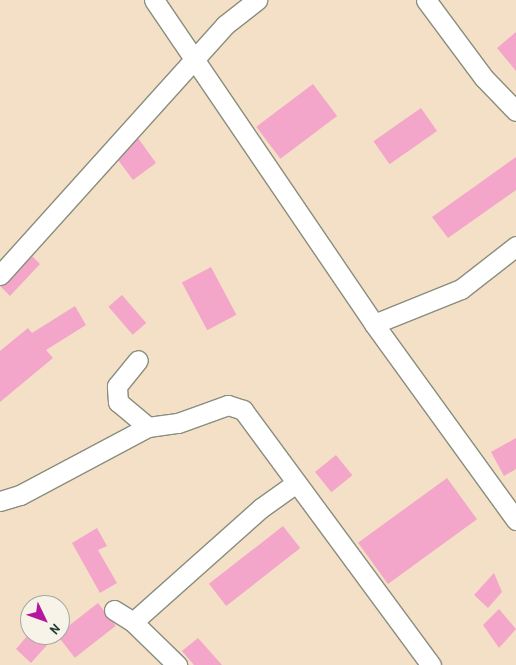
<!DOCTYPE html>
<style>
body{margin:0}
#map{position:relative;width:516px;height:665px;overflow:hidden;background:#f4e0c7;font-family:"Patrick Hand",sans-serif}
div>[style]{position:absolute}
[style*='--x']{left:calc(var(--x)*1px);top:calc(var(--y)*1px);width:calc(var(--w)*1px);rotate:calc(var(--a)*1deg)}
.building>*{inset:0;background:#f3a6c9;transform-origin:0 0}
.roads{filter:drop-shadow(1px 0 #8a8e7e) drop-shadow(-1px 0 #8a8e7e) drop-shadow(0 1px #8a8e7e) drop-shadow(0 -1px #8a8e7e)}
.minor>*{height:19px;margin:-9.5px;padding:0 9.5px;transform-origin:9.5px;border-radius:9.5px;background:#fff}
span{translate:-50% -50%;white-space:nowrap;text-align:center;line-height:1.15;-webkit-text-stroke:4px #f7f3e8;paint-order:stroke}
.north{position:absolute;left:20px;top:595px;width:50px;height:50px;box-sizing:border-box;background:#f7f3e8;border:1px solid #a1aaa0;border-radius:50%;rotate:132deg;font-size:14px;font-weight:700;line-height:20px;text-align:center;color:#1f3d34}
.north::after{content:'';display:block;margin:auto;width:18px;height:22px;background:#b5179e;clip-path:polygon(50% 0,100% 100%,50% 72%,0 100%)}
</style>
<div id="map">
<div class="building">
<i style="clip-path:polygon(516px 32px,516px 71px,497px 48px)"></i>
<i style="left:313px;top:84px;width:40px;height:71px;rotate:53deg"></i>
<i style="left:421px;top:108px;width:28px;height:58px;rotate:55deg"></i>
<i style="clip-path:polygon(138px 138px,156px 163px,133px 180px,118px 160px)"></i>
<i style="clip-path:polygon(516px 157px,516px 190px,448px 238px,432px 217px)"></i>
<i style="clip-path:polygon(32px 256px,40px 264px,10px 296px,0 286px)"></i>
<i style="left:211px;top:267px;width:54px;height:33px;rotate:62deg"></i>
<i style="left:122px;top:295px;width:37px;height:18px;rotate:49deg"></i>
<i style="clip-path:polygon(75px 306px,86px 325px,46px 350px,53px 358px,0 402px,0 351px,28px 328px,32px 333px)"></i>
<i style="clip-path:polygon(516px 438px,516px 469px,504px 476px,491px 452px)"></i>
<i style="left:336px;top:455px;width:26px;height:27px;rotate:51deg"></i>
<i style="left:447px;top:478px;width:51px;height:110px;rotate:54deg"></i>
<i style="left:283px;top:526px;width:28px;height:94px;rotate:52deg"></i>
<i style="clip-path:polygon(97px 528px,107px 546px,98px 550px,117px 583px,100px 593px,72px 543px)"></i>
<i style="clip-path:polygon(494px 573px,502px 592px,488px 608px,474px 595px)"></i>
<i style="left:98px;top:603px;width:29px;height:52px;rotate:52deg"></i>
<i style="clip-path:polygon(499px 609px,516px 629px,499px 648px,483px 625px)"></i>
<i style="clip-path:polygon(28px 635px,56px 635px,31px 663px,16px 649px)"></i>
<i style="clip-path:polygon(198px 638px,222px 665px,194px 665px,182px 651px)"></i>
</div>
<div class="roads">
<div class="minor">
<i style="--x:154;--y:0;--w:392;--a:55.8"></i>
<i style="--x:374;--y:324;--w:242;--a:54.1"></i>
<i style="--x:426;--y:0;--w:97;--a:53.4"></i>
<i style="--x:484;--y:78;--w:46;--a:45.9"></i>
<i style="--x:0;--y:275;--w:336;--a:-48"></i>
<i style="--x:225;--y:25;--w:41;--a:-38"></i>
<i style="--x:374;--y:324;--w:94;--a:-21.9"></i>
<i style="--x:461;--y:289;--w:70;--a:-38"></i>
<i style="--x:148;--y:427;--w:30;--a:-8"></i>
<i style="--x:178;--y:423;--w:53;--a:-19.8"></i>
<i style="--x:228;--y:405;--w:16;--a:18"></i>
<i style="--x:243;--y:410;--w:317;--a:53.6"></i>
<i style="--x:0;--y:501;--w:21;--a:-17"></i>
<i style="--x:20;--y:495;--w:145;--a:-28"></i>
<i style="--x:148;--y:427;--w:39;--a:-140"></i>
<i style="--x:118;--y:402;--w:16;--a:-94"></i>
<i style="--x:117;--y:386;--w:33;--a:-51"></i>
<i style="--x:114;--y:610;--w:22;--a:32"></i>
<i style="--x:133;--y:622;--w:171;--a:-41.7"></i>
<i style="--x:261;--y:508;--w:43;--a:-35.5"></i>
<i style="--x:133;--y:622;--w:62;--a:44.3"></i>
</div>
</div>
<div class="north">N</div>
</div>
